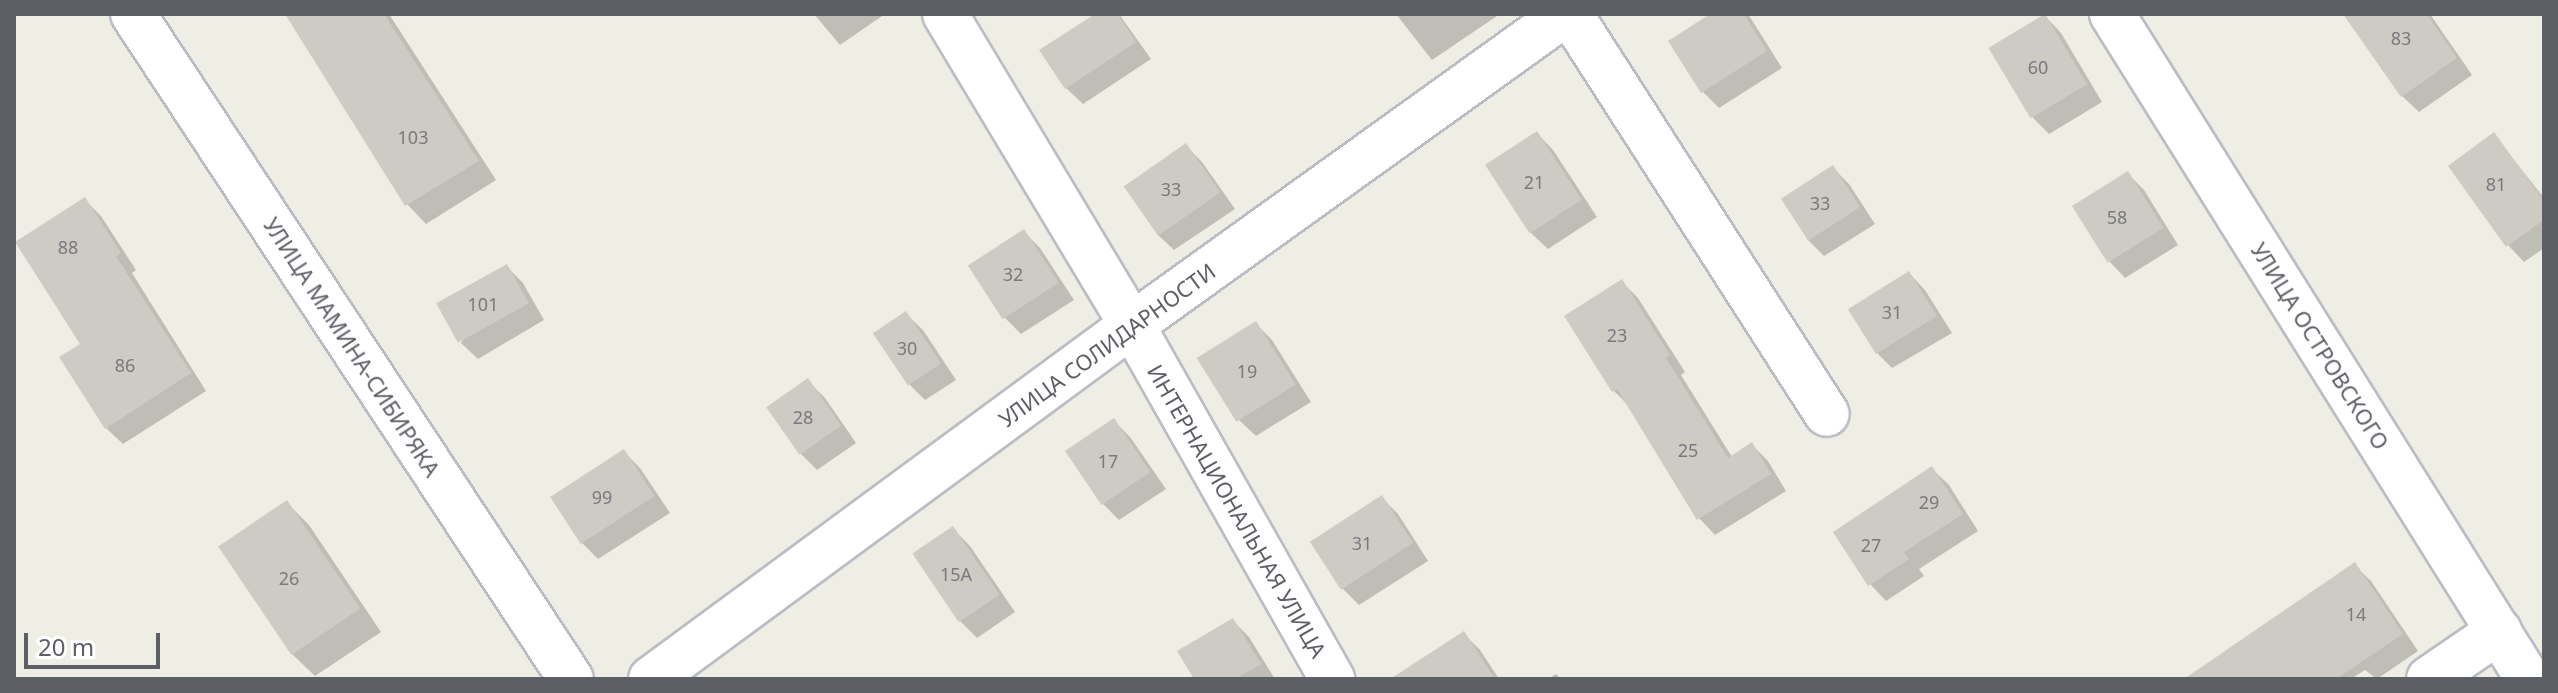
<!DOCTYPE html>
<meta charset="utf-8">
<style>
body{margin:0}
#map{position:relative;width:2558px;height:693px;overflow:hidden;background:#efeee4;font-family:"Noto Sans",sans-serif}
div>[style]{position:absolute}
[style*='--x']{left:calc(var(--x)*1px);top:calc(var(--y)*1px);width:calc(var(--w)*1px);rotate:calc(var(--a)*1deg)}
.shadow>*{inset:0;background:#0003}
.building>*{inset:0;background:#cdcbc3;transform-origin:0 0}
.roads{filter:drop-shadow(2px 0 #bbbdc4) drop-shadow(-2px 0 #bbbdc4) drop-shadow(0 2px #bbbdc4) drop-shadow(0 -2px #bbbdc4)}
.minor>*{height:44px;margin:-22px;padding:0 22px;transform-origin:22px;border-radius:22px;background:#fff}
.tertiary>*{height:44px;margin:-22px;padding:0 22px;transform-origin:22px;border-radius:22px;background:#fff}
span{translate:-50% -50%;white-space:nowrap;text-align:center;line-height:1.15;-webkit-text-stroke:6px #fff;paint-order:stroke}
.number-label{font-size:18px;color:#787a7d}
.number-label span{-webkit-text-stroke-width:0}
.street-label{font-size:22px;color:#5c5f66}
.frame{position:absolute;inset:0;border:16px solid #5c5f66;pointer-events:none}
.scale{position:absolute;left:24px;top:633px;width:136px;height:36px;box-sizing:border-box;border:4px solid #5c5f66;border-top:0;padding-left:10px;font-size:24px;line-height:28px;white-space:nowrap;color:#5c5f66;-webkit-text-stroke:6px #fff;paint-order:stroke}
</style>
<div id="map">
<div class="shadow">
<i style="clip-path:polygon(287px 14px,389px 14px,496px 180px,426px 224px,407px 204px)"></i>
<i style="clip-path:polygon(814px 14px,885px 14px,840px 45px)"></i>
<i style="clip-path:polygon(1098px 14px,1119px 14px,1151px 59px,1083px 104px,1066px 88px)"></i>
<i style="clip-path:polygon(1396px 14px,1500px 14px,1432px 60px)"></i>
<i style="clip-path:polygon(1714px 14px,1748px 14px,1782px 68px,1719px 108px,1702px 91px)"></i>
<i style="clip-path:polygon(2354px 14px,2430px 14px,2472px 75px,2419px 112px,2402px 96px)"></i>
<i style="clip-path:polygon(2045px 16px,2061px 33px,2102px 102px,2049px 134px,2033px 118px)"></i>
<i style="clip-path:polygon(1537px 133px,1553px 150px,1597px 217px,1548px 249px,1531px 233px)"></i>
<i style="clip-path:polygon(2494px 135px,2544px 198px,2544px 248px,2524px 262px,2508px 245px)"></i>
<i style="clip-path:polygon(1186px 146px,1202px 162px,1235px 209px,1174px 250px,1157px 234px)"></i>
<i style="clip-path:polygon(1833px 168px,1849px 184px,1875px 224px,1824px 256px,1807px 239px)"></i>
<i style="clip-path:polygon(2127px 173px,2144px 190px,2178px 245px,2125px 278px,2109px 261px,2074px 206px)"></i>
<i style="clip-path:polygon(85px 200px,101px 216px,136px 270px,132px 273px,206px 391px,123px 444px,106px 428px,82px 344px)"></i>
<i style="clip-path:polygon(1023px 231px,1040px 248px,1074px 300px,1021px 334px,1005px 318px)"></i>
<i style="clip-path:polygon(506px 266px,523px 283px,544px 320px,478px 359px,461px 343px)"></i>
<i style="clip-path:polygon(1909px 273px,1925px 290px,1952px 333px,1892px 368px,1876px 352px)"></i>
<i style="clip-path:polygon(1621px 281px,1638px 298px,1685px 372px,1681px 375px,1732px 457px,1752px 445px,1768px 461px,1786px 491px,1715px 535px,1699px 518px,1629px 406px,1614px 391px)"></i>
<i style="clip-path:polygon(906px 314px,923px 330px,956px 380px,925px 400px,909px 384px,876px 334px)"></i>
<i style="clip-path:polygon(1256px 324px,1272px 340px,1311px 402px,1256px 436px,1239px 420px)"></i>
<i style="clip-path:polygon(808px 381px,825px 398px,856px 443px,817px 470px,800px 453px)"></i>
<i style="clip-path:polygon(1114px 421px,1130px 437px,1166px 489px,1119px 520px,1103px 504px,1068px 451px)"></i>
<i style="clip-path:polygon(624px 452px,640px 468px,670px 513px,598px 559px,582px 543px,553px 498px)"></i>
<i style="clip-path:polygon(1932px 469px,1949px 485px,1978px 531px,1919px 569px,1924px 576px,1886px 601px,1870px 584px)"></i>
<i style="clip-path:polygon(1382px 498px,1398px 514px,1428px 561px,1359px 605px,1343px 589px,1313px 543px)"></i>
<i style="clip-path:polygon(287px 503px,309px 525px,381px 632px,315px 676px,292px 654px)"></i>
<i style="clip-path:polygon(953px 529px,970px 546px,1015px 612px,977px 638px,960px 621px)"></i>
<i style="clip-path:polygon(2354px 565px,2371px 581px,2418px 651px,2377px 679px,2365px 670px,2351px 679px,2221px 679px)"></i>
<i style="clip-path:polygon(1232px 620px,1249px 637px,1275px 679px,1196px 679px)"></i>
<i style="clip-path:polygon(1464px 634px,1480px 650px,1499px 679px,1419px 679px)"></i>
<i style="clip-path:polygon(1556px 674px,1561px 679px,1548px 679px)"></i>
</div>
<div class="building">
<i style="clip-path:polygon(285px 14px,384px 14px,479px 161px,405px 206px)"></i>
<i style="clip-path:polygon(1095px 14px,1118px 14px,1136px 42px,1065px 89px,1039px 50px)"></i>
<i style="clip-path:polygon(1710px 14px,1744px 14px,1767px 51px,1701px 93px,1668px 41px)"></i>
<i style="left:2045px;top:14px;width:82px;height:66px;rotate:59deg"></i>
<i style="clip-path:polygon(2343px 14px,2427px 14px,2457px 58px,2401px 97px)"></i>
<i style="left:1537px;top:131px;width:82px;height:62px;rotate:57deg"></i>
<i style="clip-path:polygon(2494px 132px,2544px 201px,2544px 220px,2506px 247px,2448px 166px)"></i>
<i style="left:1186px;top:143px;width:60px;height:76px;rotate:55deg"></i>
<i style="left:1833px;top:165px;width:50px;height:62px;rotate:57deg"></i>
<i style="left:2128px;top:171px;width:67px;height:66px;rotate:58deg"></i>
<i style="clip-path:polygon(85px 197px,121px 253px,116px 256px,191px 373px,105px 429px,59px 357px,80px 344px,15px 242px)"></i>
<i style="left:1024px;top:229px;width:64px;height:67px;rotate:57deg"></i>
<i style="left:507px;top:264px;width:45px;height:81px;rotate:61deg"></i>
<i style="left:1909px;top:271px;width:53px;height:72px;rotate:58deg"></i>
<i style="clip-path:polygon(1622px 279px,1670px 355px,1666px 358px,1728px 458px,1752px 442px,1771px 474px,1697px 520px,1617px 389px,1612px 392px,1564px 316px)"></i>
<i style="left:906px;top:311px;width:63px;height:40px;rotate:56deg"></i>
<i style="left:1256px;top:321px;width:75px;height:70px;rotate:58deg"></i>
<i style="left:808px;top:378px;width:58px;height:51px;rotate:55deg"></i>
<i style="left:1114px;top:418px;width:65px;height:59px;rotate:56deg"></i>
<i style="left:624px;top:449px;width:56px;height:88px;rotate:57deg"></i>
<i style="clip-path:polygon(1932px 466px,1963px 514px,1904px 552px,1909px 559px,1868px 586px,1833px 532px)"></i>
<i style="left:1382px;top:495px;width:57px;height:86px;rotate:57deg"></i>
<i style="left:287px;top:500px;width:131px;height:83px;rotate:56deg"></i>
<i style="left:953px;top:526px;width:83px;height:49px;rotate:56deg"></i>
<i style="clip-path:polygon(2355px 562px,2403px 634px,2336px 679px,2184px 679px)"></i>
<i style="clip-path:polygon(1233px 618px,1261px 664px,1235px 679px,1194px 679px,1177px 651px)"></i>
<i style="clip-path:polygon(1464px 631px,1495px 679px,1390px 679px)"></i>
</div>
<div class="roads">
<div class="minor">
<i style="--x:945;--y:14;--w:363;--a:59"></i>
<i style="--x:1132;--y:325;--w:407;--a:60.5"></i>
<i style="--x:1570;--y:14;--w:475;--a:57.3"></i>
<i style="--x:2112;--y:14;--w:784;--a:57.97"></i>
<i style="--x:651;--y:679;--w:597;--a:-36.35"></i>
<i style="--x:1132;--y:325;--w:533;--a:-35.69"></i>
<i style="--x:2429;--y:679;--w:85;--a:-34.4"></i>
</div>
<div class="tertiary">
<i style="--x:133;--y:14;--w:796;--a:56.63"></i>
</div>
</div>
<div class="number-label">
<span style="left:2401px;top:38px">83</span>
<span style="left:2038px;top:67px">60</span>
<span style="left:413px;top:137px">103</span>
<span style="left:1534px;top:182px">21</span>
<span style="left:2496px;top:184px">81</span>
<span style="left:1171px;top:189px">33</span>
<span style="left:1820px;top:203px">33</span>
<span style="left:2117px;top:217px">58</span>
<span style="left:68px;top:247px">88</span>
<span style="left:1013px;top:274px">32</span>
<span style="left:483px;top:304px">101</span>
<span style="left:1892px;top:312px">31</span>
<span style="left:1617px;top:335px">23</span>
<span style="left:907px;top:348px">30</span>
<span style="left:125px;top:365px">86</span>
<span style="left:1247px;top:371px">19</span>
<span style="left:803px;top:417px">28</span>
<span style="left:1688px;top:450px">25</span>
<span style="left:1108px;top:461px">17</span>
<span style="left:602px;top:497px">99</span>
<span style="left:1929px;top:502px">29</span>
<span style="left:1362px;top:543px">31</span>
<span style="left:1871px;top:545px">27</span>
<span style="left:956px;top:574px">15А</span>
<span style="left:289px;top:578px">26</span>
<span style="left:2356px;top:614px">14</span>
</div>
<div class="street-label">
<span style="left:1107px;top:345px;rotate:-36deg">УЛИЦА СОЛИДАРНОСТИ</span>
<span style="left:2320px;top:346px;rotate:58deg">УЛИЦА ОСТРОВСКОГО</span>
<span style="left:352px;top:347px;rotate:57deg">УЛИЦА МАМИНА-СИБИРЯКА</span>
<span style="left:1237px;top:511px;rotate:60deg">ИНТЕРНАЦИОНАЛЬНАЯ УЛИЦА</span>
</div>
<div class="frame"></div>
<div class="scale">20 m</div>
</div>
